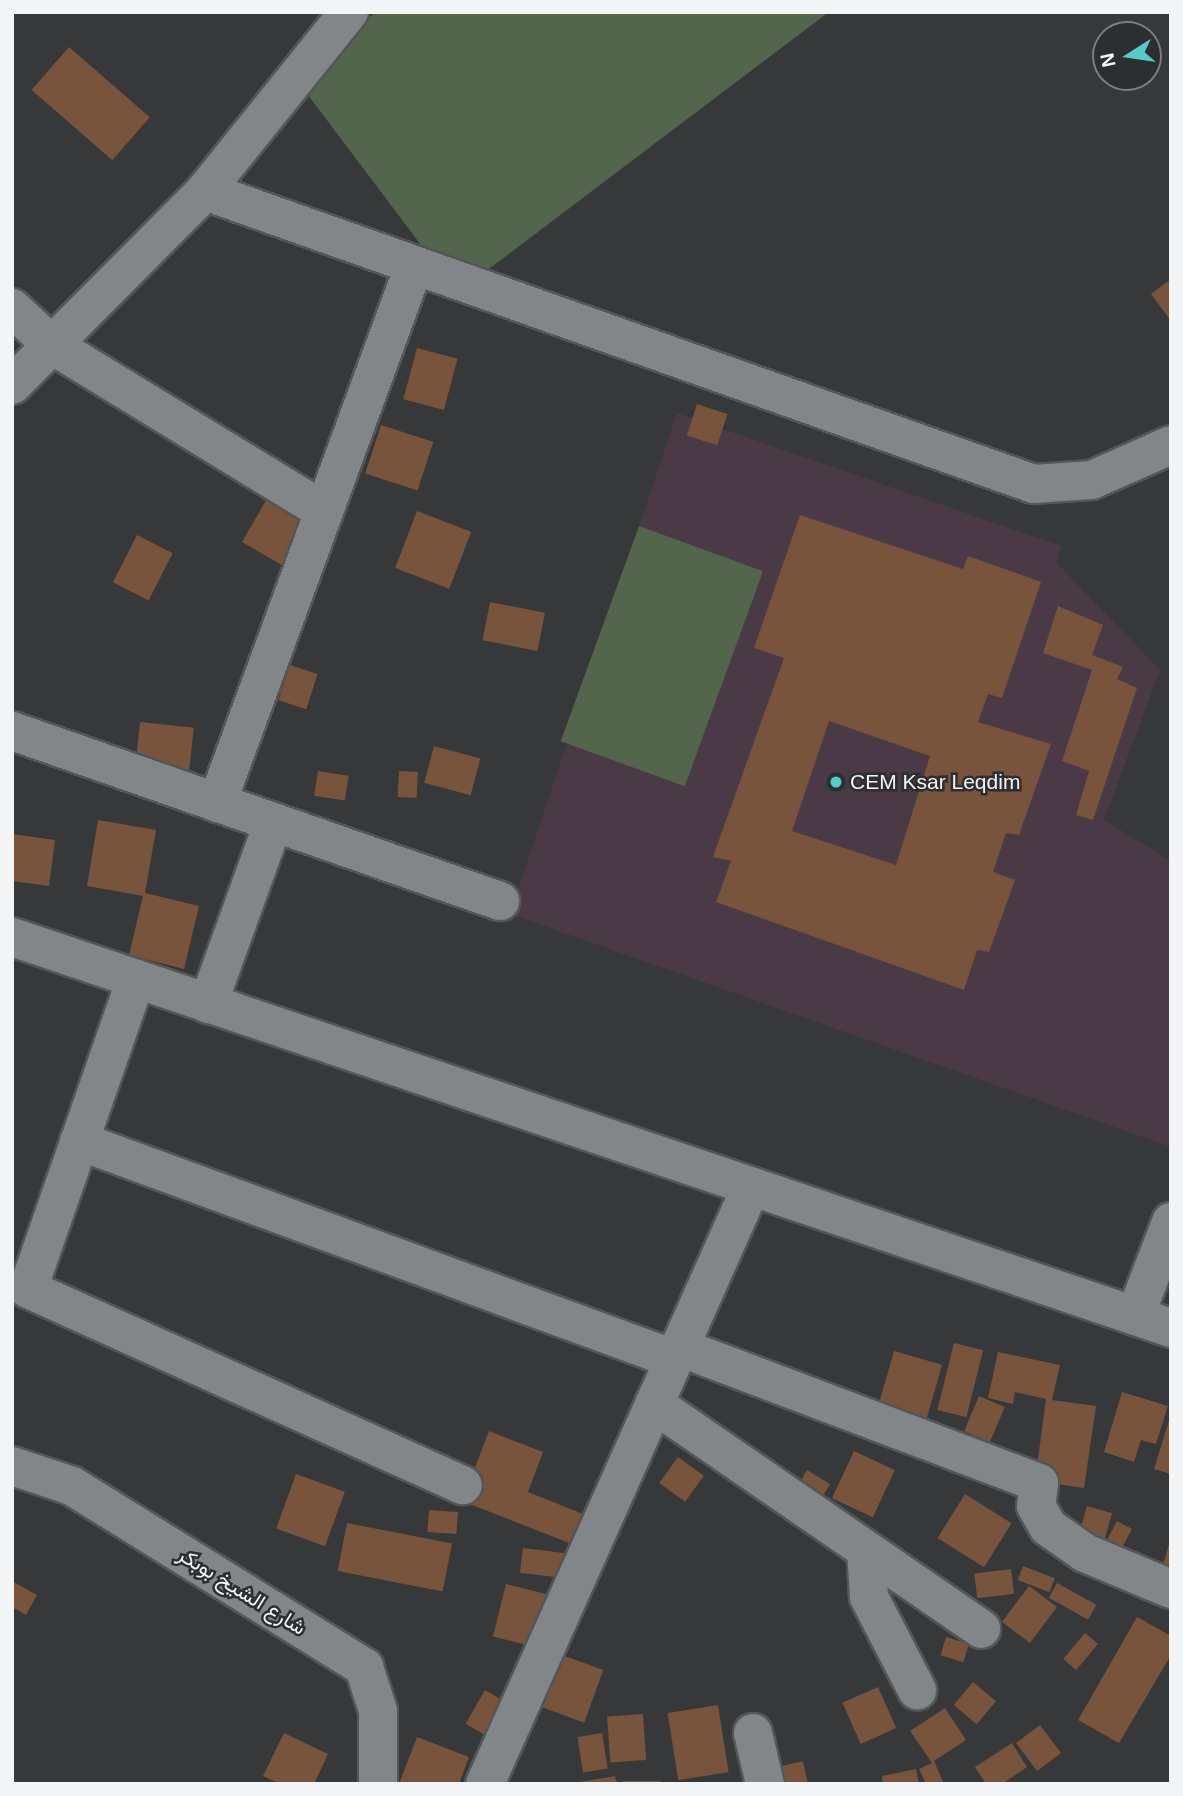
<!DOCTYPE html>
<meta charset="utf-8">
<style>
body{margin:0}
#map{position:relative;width:1183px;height:1796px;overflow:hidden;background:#36383a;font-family:Helvetica,Vazirmatn,sans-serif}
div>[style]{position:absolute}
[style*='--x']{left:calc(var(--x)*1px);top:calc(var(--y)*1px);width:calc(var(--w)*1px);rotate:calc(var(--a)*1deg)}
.education>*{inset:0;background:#4a3a46}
.green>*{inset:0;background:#53654d;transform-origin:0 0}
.building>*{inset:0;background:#78543c;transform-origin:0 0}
.roads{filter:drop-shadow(2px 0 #545658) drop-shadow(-2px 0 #545658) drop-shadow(0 2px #545658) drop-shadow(0 -2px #545658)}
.minor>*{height:38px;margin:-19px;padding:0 19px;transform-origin:19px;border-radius:19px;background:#838688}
.dots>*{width:19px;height:19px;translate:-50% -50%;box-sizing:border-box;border:4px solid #2c2e30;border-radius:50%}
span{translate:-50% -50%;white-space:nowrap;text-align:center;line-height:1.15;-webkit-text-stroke:5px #2c2e30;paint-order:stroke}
.poi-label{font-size:21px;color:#f2f4f5}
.left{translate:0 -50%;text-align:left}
.street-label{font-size:21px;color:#f2f4f5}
.frame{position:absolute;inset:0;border:14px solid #f2f4f5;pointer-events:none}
.north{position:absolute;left:1092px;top:21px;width:70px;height:70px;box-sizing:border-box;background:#2c2e30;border:2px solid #7b7d7f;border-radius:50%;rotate:258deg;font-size:19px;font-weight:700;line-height:28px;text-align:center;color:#f2f4f5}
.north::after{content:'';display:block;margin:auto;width:24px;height:32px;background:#54cdc8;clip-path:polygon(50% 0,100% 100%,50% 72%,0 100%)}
</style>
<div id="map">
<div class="education">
<i style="clip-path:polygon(677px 413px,1061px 546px,1057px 563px,1160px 670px,1104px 820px,1171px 861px,1171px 1147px,510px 914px)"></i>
</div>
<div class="green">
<i style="clip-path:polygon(376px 12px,829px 12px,457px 293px,293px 75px)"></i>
<i style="left:639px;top:526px;width:132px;height:229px;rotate:20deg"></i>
</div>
<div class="building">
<i style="left:69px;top:47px;width:107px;height:57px;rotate:41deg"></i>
<i style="clip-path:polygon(1171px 279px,1171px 321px,1151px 294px)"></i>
<i style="left:417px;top:348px;width:42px;height:53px;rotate:15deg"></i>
<i style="left:697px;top:404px;width:32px;height:33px;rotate:18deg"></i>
<i style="left:381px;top:425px;width:55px;height:51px;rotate:18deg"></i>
<i style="left:272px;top:490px;width:54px;height:60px;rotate:30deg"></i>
<i style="left:417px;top:511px;width:58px;height:61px;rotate:21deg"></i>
<i style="clip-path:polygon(evenodd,800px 515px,963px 569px,968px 556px,1041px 582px,1002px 698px,988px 694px,978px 722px,1051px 744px,1019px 835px,1006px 833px,993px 872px,1015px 880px,989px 952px,977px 950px,964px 990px,716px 902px,731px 861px,713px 857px,784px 658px,754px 648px,800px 515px,829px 721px,930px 756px,896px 865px,792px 831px,829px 721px)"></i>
<i style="left:137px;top:535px;width:40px;height:53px;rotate:27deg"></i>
<i style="left:490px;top:602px;width:56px;height:39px;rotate:11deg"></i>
<i style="clip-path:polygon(1058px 606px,1103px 625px,1092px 655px,1123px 667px,1117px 679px,1137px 688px,1093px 820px,1076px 815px,1089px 771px,1062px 761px,1092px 670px,1043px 653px)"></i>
<i style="left:290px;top:665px;width:29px;height:37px;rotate:18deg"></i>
<i style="left:140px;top:722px;width:54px;height:53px;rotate:6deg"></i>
<i style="left:434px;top:746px;width:48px;height:38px;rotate:15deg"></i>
<i style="left:318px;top:771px;width:31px;height:25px;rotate:9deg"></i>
<i style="left:399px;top:771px;width:19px;height:26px;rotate:3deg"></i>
<i style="clip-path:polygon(98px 820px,156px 830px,145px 893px,199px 906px,184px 969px,129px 955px,143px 896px,87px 886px)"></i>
<i style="clip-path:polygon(12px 834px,55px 840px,49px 886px,12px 881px)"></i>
<i style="left:954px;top:1343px;width:30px;height:69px;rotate:14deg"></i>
<i style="left:894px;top:1351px;width:50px;height:60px;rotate:16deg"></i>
<i style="clip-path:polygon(998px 1352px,1060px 1365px,1052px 1400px,1096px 1406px,1084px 1488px,1035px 1481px,1046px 1399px,1015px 1392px,1013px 1404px,988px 1398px)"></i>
<i style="clip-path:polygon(1122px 1392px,1168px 1406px,1156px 1444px,1141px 1440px,1134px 1462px,1104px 1452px)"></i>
<i style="left:979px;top:1396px;width:28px;height:38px;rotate:23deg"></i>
<i style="clip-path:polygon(1170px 1417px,1171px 1417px,1171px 1474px,1154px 1469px)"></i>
<i style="clip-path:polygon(489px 1431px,543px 1452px,528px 1492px,593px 1518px,582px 1548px,462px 1501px)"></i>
<i style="left:854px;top:1451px;width:45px;height:52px;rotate:25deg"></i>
<i style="left:678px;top:1457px;width:32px;height:32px;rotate:36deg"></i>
<i style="left:807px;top:1470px;width:27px;height:32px;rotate:31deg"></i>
<i style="left:296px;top:1474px;width:52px;height:58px;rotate:20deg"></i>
<i style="left:965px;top:1494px;width:55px;height:52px;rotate:32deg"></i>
<i style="left:1087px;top:1506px;width:26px;height:46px;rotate:16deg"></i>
<i style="left:429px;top:1510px;width:29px;height:22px;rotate:4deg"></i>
<i style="left:1117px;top:1521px;width:17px;height:46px;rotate:28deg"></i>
<i style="left:347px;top:1523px;width:107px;height:49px;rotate:11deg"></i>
<i style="clip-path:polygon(1170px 1541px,1171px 1541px,1171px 1597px,1155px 1592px)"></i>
<i style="left:523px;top:1548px;width:49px;height:25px;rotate:7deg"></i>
<i style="left:1023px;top:1566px;width:34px;height:15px;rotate:21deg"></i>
<i style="left:1011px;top:1569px;width:25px;height:37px;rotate:83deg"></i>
<i style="clip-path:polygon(12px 1581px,37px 1595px,26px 1615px,12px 1607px)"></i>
<i style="left:1057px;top:1583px;width:45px;height:17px;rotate:29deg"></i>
<i style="left:506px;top:1584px;width:41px;height:54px;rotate:14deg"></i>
<i style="left:1029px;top:1586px;width:35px;height:45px;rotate:37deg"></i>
<i style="clip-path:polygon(1137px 1617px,1171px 1636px,1171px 1655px,1119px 1743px,1078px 1720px)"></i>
<i style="left:1085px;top:1633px;width:17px;height:34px;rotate:40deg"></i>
<i style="left:946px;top:1637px;width:24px;height:19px;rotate:17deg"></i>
<i style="left:562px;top:1655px;width:44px;height:56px;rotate:20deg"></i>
<i style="left:973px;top:1682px;width:30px;height:30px;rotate:40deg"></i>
<i style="left:878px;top:1687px;width:45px;height:39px;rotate:66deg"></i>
<i style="left:485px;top:1690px;width:24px;height:39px;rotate:30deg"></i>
<i style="left:718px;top:1705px;width:68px;height:51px;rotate:81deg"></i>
<i style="clip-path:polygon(945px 1708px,966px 1740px,934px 1761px,944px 1784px,926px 1784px,919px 1769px,932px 1763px,910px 1731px)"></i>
<i style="left:643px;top:1714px;width:46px;height:36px;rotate:86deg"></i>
<i style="left:1040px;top:1725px;width:35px;height:30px;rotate:53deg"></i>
<i style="clip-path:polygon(284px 1733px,328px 1754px,314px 1784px,281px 1784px,263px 1776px)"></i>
<i style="left:602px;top:1733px;width:36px;height:25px;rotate:81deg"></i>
<i style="clip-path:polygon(417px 1737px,469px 1757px,459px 1784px,399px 1784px)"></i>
<i style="clip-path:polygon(1012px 1743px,1027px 1767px,1002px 1784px,986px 1784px,975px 1767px)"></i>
<i style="clip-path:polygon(803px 1761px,808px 1784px,764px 1784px,761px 1771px)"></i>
<i style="clip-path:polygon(916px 1769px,919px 1784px,883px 1784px,882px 1776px)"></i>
<i style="clip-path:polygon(615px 1776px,617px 1784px,580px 1784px,580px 1782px)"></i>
<i style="left:623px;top:1781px;width:38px;height:3px"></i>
</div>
<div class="roads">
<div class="minor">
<i style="--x:205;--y:191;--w:879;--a:19.47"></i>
<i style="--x:1034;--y:484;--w:58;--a:-3.9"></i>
<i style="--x:1092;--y:480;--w:86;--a:-23.9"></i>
<i style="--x:12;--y:308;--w:54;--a:42.8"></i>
<i style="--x:52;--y:345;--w:319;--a:31.4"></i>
<i style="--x:12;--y:385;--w:274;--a:-45.1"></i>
<i style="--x:205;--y:191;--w:230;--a:-51.2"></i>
<i style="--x:12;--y:731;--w:517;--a:19.21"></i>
<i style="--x:217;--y:803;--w:572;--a:-69.85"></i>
<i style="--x:12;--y:937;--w:1223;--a:18.64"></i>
<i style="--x:136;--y:979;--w:328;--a:109.2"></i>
<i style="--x:28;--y:1289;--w:477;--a:24.3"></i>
<i style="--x:208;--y:1004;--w:192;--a:-70.2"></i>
<i style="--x:79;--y:1141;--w:634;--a:20.12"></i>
<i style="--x:1135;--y:1316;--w:101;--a:-69"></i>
<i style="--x:679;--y:1347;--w:385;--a:20.7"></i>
<i style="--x:1039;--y:1483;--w:23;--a:97"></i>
<i style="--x:1036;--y:1506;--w:24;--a:60"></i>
<i style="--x:1048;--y:1527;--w:45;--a:35.1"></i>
<i style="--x:1085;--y:1553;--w:93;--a:22.7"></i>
<i style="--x:654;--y:1404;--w:397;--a:34.5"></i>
<i style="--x:12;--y:1466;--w:63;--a:18.4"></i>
<i style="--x:72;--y:1486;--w:344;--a:31.8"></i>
<i style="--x:364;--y:1667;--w:46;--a:72.3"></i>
<i style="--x:378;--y:1711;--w:73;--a:90"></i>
<i style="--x:866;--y:1550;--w:47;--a:86.3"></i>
<i style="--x:869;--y:1597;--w:105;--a:62.7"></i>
<i style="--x:753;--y:1733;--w:52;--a:76.8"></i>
<i style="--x:485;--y:1784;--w:654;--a:-65.98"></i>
</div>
</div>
<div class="dots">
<i style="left:836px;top:782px;background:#54cdc8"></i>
</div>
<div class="poi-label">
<span class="left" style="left:850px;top:782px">CEM Ksar Leqdim</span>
</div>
<div class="street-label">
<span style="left:242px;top:1591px;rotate:32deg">شارع الشيخ بوبكر</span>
</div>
<div class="frame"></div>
<div class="north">N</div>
</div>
